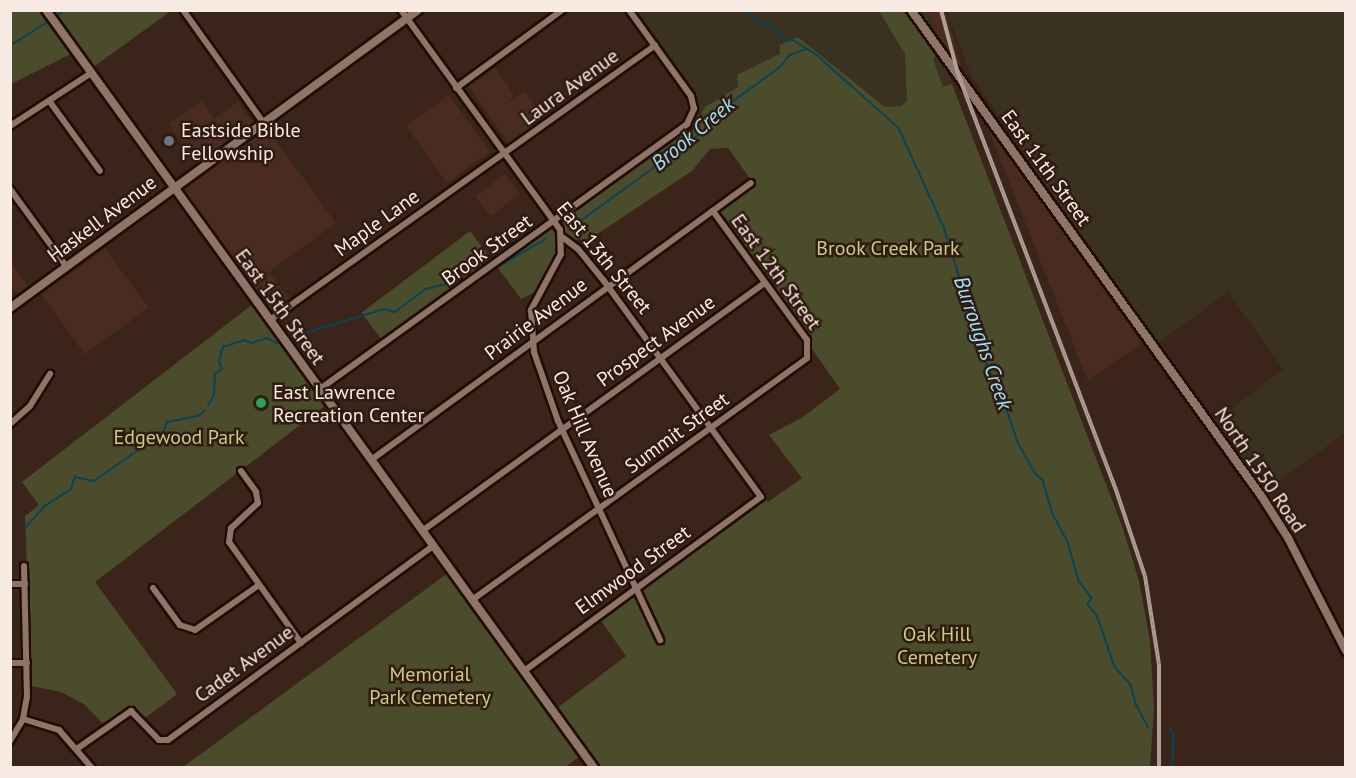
<!DOCTYPE html>
<style>
body{margin:0}
#map{position:relative;width:1356px;height:778px;overflow:hidden;background:#3b251b;font-family:"PT Sans",sans-serif}
div>[style]{position:absolute}
[style*='--x']{left:calc(var(--x)*1px);top:calc(var(--y)*1px);width:calc(var(--w)*1px);rotate:calc(var(--a)*1deg)}
.built>*{inset:0;background:#492c1f;transform-origin:0 0}
.industrial>*{inset:0;background:#3a3120}
.green>*{inset:0;background:#4b4c2b;transform-origin:0 0}
.stream>*{height:1.5px;margin:-0.75px;padding:0 0.75px;transform-origin:0.75px;border-radius:0.75px;background:#074556}
.roads{filter:drop-shadow(2px 0 #210d05) drop-shadow(-2px 0 #210d05) drop-shadow(0 2px #210d05) drop-shadow(0 -2px #210d05)}
.street>*{height:6px;margin:-3px;padding:0 3px;transform-origin:3px;border-radius:3px;background:#8f7468}
.secondary>*{height:8px;margin:-4px;padding:0 4px;transform-origin:4px;border-radius:4px;background:#8f7468}
.rail>*{height:4px;margin-top:-2px;transform-origin:0;background:repeating-linear-gradient(90deg,#301b11 0 4.5px,#b09f97 0 9px);box-sizing:border-box;border-block:2px solid #b09f97}
.dots>*{width:16px;height:16px;translate:-50% -50%;box-sizing:border-box;border:3px solid #301b11;border-radius:50%}
span{translate:-50% -50%;white-space:nowrap;text-align:center;line-height:1.15;-webkit-text-stroke:5px #301b11;paint-order:stroke}
.street-label{font-size:20px;color:#f9eae3}
.poi-label{font-size:20px;color:#f9eae3}
.left{translate:0 -50%;text-align:left}
.park-label{font-size:20px;color:#cace85}
.water-label{font-size:21px;color:#9de1f9;font-style:italic}
.frame{position:absolute;inset:0;border:12px solid #f9eae3;pointer-events:none}
</style>
<div id="map">
<div class="built">
<i style="clip-path:polygon(928px 11px,946px 11px,963px 75px,940px 45px)"></i>
<i style="clip-path:polygon(495px 68px,514px 95px,504px 104px,525px 92px,544px 118px,521px 135px,524px 141px,513px 149px,465px 81px,476px 74px,480px 79px)"></i>
<i style="left:449px;top:95px;width:70px;height:53px;rotate:54deg"></i>
<i style="clip-path:polygon(201px 101px,214px 119px,238px 102px,253px 123px,198px 164px,168px 124px)"></i>
<i style="clip-path:polygon(985px 121px,1142px 343px,1088px 381px)"></i>
<i style="clip-path:polygon(265px 126px,336px 223px,269px 272px,291px 301px,273px 313px,268px 311px,181px 188px)"></i>
<i style="left:505px;top:174px;width:25px;height:37px;rotate:53deg"></i>
<i style="left:105px;top:248px;width:74px;height:79px;rotate:54deg"></i>
<i style="clip-path:polygon(11px 262px,28px 286px,17px 294px,11px 285px)"></i>
</div>
<div class="industrial">
<i style="clip-path:polygon(632px 11px,928px 11px,952px 84px,893px 127px,794px 49px,700px 117px,693px 94px)"></i>
<i style="clip-path:polygon(947px 11px,1345px 11px,1345px 433px,1262px 493px,1210px 426px,1283px 369px,1228px 292px,1154px 346px,971px 75px)"></i>
</div>
<div class="green">
<i style="clip-path:polygon(11px 11px,41px 11px,56px 31px,51px 11px,171px 11px,92px 68px,79px 50px,11px 84px)"></i>
<i style="clip-path:polygon(879px 11px,904px 11px,937px 54px,933px 59px,943px 87px,952px 84px,1122px 526px,1139px 581px,1150px 641px,1154px 708px,1150px 767px,598px 767px,556px 709px,626px 656px,599px 618px,631px 596px,643px 596px,641px 588px,654px 577px,765px 498px,768px 502px,802px 478px,769px 435px,803px 417px,840px 389px,717px 213px,754px 184px,728px 148px,710px 149px,692px 171px,590px 239px,571px 240px,563px 229px,563px 219px,687px 127px,696px 111px,700px 117px,705px 107px,738px 87px,737px 75px,780px 54px,780px 45px,798px 37px,885px 107px,901px 106px,907px 101px,905px 54px)"></i>
<i style="clip-path:polygon(552px 228px,558px 243px,555px 261px,535px 292px,521px 299px,495px 264px)"></i>
<i style="left:470px;top:231px;width:36px;height:136px;rotate:53deg"></i>
<i style="clip-path:polygon(253px 304px,326px 405px,95px 582px,177px 694px,145px 718px,129px 707px,103px 724px,84px 704px,61px 692px,31px 686px,25px 516px,39px 505px,22px 482px)"></i>
<i style="clip-path:polygon(448px 573px,580px 756px,564px 768px,183px 767px)"></i>
</div>
<div class="stream">
<i style="--x:747;--y:10;--w:21;--a:45"></i>
<i style="--x:762;--y:25;--w:8;--a:-7"></i>
<i style="--x:770;--y:24;--w:23;--a:47"></i>
<i style="--x:786;--y:41;--w:7;--a:-8"></i>
<i style="--x:793;--y:40;--w:28;--a:32"></i>
<i style="--x:817;--y:55;--w:110;--a:41.7"></i>
<i style="--x:899;--y:128;--w:109;--a:65.6"></i>
<i style="--x:944;--y:227;--w:81;--a:72.7"></i>
<i style="--x:968;--y:304;--w:9;--a:36"></i>
<i style="--x:975;--y:309;--w:61;--a:77.8"></i>
<i style="--x:988;--y:369;--w:17;--a:54"></i>
<i style="--x:998;--y:383;--w:62;--a:71.3"></i>
<i style="--x:1018;--y:442;--w:35;--a:61"></i>
<i style="--x:1035;--y:473;--w:11;--a:41"></i>
<i style="--x:1043;--y:480;--w:33;--a:74"></i>
<i style="--x:1052;--y:512;--w:34;--a:62"></i>
<i style="--x:1068;--y:542;--w:41;--a:74.2"></i>
<i style="--x:1079;--y:581;--w:21;--a:53"></i>
<i style="--x:1092;--y:598;--w:8;--a:120"></i>
<i style="--x:1088;--y:605;--w:13;--a:48"></i>
<i style="--x:1097;--y:615;--w:55;--a:70.9"></i>
<i style="--x:1115;--y:667;--w:24;--a:48"></i>
<i style="--x:1131;--y:685;--w:20;--a:75"></i>
<i style="--x:1136;--y:704;--w:27;--a:62"></i>
<i style="--x:58;--y:15;--w:9;--a:-36"></i>
<i style="--x:10;--y:46;--w:43;--a:-32.6"></i>
<i style="--x:579;--y:222;--w:158;--a:-36"></i>
<i style="--x:707;--y:129;--w:17;--a:-62"></i>
<i style="--x:715;--y:114;--w:79;--a:-35.7"></i>
<i style="--x:779;--y:68;--w:17;--a:-50"></i>
<i style="--x:790;--y:55;--w:17;--a:-21"></i>
<i style="--x:486;--y:274;--w:69;--a:-30.3"></i>
<i style="--x:292;--y:337;--w:96;--a:-16.9"></i>
<i style="--x:384;--y:309;--w:11;--a:15"></i>
<i style="--x:395;--y:312;--w:39;--a:-37"></i>
<i style="--x:426;--y:289;--w:37;--a:-14"></i>
<i style="--x:208;--y:406;--w:13;--a:-61"></i>
<i style="--x:214;--y:395;--w:21;--a:-87"></i>
<i style="--x:215;--y:374;--w:9;--a:-36"></i>
<i style="--x:222;--y:369;--w:9;--a:-111"></i>
<i style="--x:219;--y:361;--w:15;--a:-74"></i>
<i style="--x:223;--y:347;--w:22;--a:-18"></i>
<i style="--x:244;--y:340;--w:9;--a:21"></i>
<i style="--x:252;--y:343;--w:16;--a:-18"></i>
<i style="--x:267;--y:338;--w:11;--a:27"></i>
<i style="--x:25;--y:528;--w:30;--a:-48"></i>
<i style="--x:45;--y:506;--w:31;--a:-33"></i>
<i style="--x:71;--y:489;--w:13;--a:-72"></i>
<i style="--x:75;--y:477;--w:19;--a:12"></i>
<i style="--x:94;--y:481;--w:84;--a:-34.8"></i>
<i style="--x:163;--y:433;--w:12;--a:-70"></i>
<i style="--x:167;--y:422;--w:33;--a:-11"></i>
<i style="--x:199;--y:416;--w:8;--a:-45"></i>
<i style="--x:1170;--y:730;--w:4;--a:27"></i>
<i style="--x:1174;--y:732;--w:36;--a:92"></i>
</div>
<div class="roads">
<div class="street">
<i style="--x:183;--y:10;--w:138;--a:54.5"></i>
<i style="--x:401;--y:10;--w:271;--a:54.1"></i>
<i style="--x:560;--y:230;--w:24;--a:88"></i>
<i style="--x:561;--y:254;--w:64;--a:118.2"></i>
<i style="--x:531;--y:310;--w:42;--a:85.9"></i>
<i style="--x:534;--y:352;--w:73;--a:70.8"></i>
<i style="--x:558;--y:421;--w:242;--a:65"></i>
<i style="--x:456;--y:88;--w:132;--a:-36.3"></i>
<i style="--x:50;--y:102;--w:85;--a:54.1"></i>
<i style="--x:10;--y:126;--w:97;--a:-33.2"></i>
<i style="--x:10;--y:189;--w:95;--a:54"></i>
<i style="--x:270;--y:320;--w:473;--a:-35.5"></i>
<i style="--x:320;--y:389;--w:453;--a:-35.8"></i>
<i style="--x:687;--y:124;--w:17;--a:-65"></i>
<i style="--x:694;--y:109;--w:13;--a:-103"></i>
<i style="--x:691;--y:96;--w:106;--a:-125.8"></i>
<i style="--x:10;--y:424;--w:27;--a:-42"></i>
<i style="--x:30;--y:406;--w:38;--a:-58"></i>
<i style="--x:371;--y:460;--w:470;--a:-36.1"></i>
<i style="--x:241;--y:471;--w:26;--a:54"></i>
<i style="--x:256;--y:492;--w:11;--a:80"></i>
<i style="--x:258;--y:503;--w:37;--a:137"></i>
<i style="--x:231;--y:528;--w:14;--a:98"></i>
<i style="--x:229;--y:542;--w:124;--a:54.5"></i>
<i style="--x:422;--y:531;--w:422;--a:-35.9"></i>
<i style="--x:10;--y:584;--w:15;--a:0"></i>
<i style="--x:153;--y:588;--w:46;--a:53.9"></i>
<i style="--x:180;--y:625;--w:16;--a:18"></i>
<i style="--x:195;--y:630;--w:78;--a:-35.1"></i>
<i style="--x:472;--y:600;--w:413;--a:-35.8"></i>
<i style="--x:807;--y:358;--w:18;--a:-90"></i>
<i style="--x:807;--y:340;--w:160;--a:-126.1"></i>
<i style="--x:10;--y:663;--w:17;--a:0"></i>
<i style="--x:524;--y:671;--w:294;--a:-36.3"></i>
<i style="--x:761;--y:497;--w:267;--a:-126"></i>
<i style="--x:604;--y:281;--w:41;--a:-129.1"></i>
<i style="--x:578;--y:249;--w:20;--a:-143"></i>
<i style="--x:23;--y:719;--w:38;--a:17"></i>
<i style="--x:59;--y:730;--w:50;--a:49"></i>
<i style="--x:10;--y:741;--w:26;--a:-59"></i>
<i style="--x:23;--y:719;--w:22;--a:-80"></i>
<i style="--x:27;--y:697;--w:131;--a:-91.3"></i>
<i style="--x:78;--y:748;--w:65;--a:-34.9"></i>
<i style="--x:131;--y:711;--w:40;--a:46"></i>
<i style="--x:159;--y:740;--w:9;--a:0"></i>
<i style="--x:168;--y:740;--w:328;--a:-36.2"></i>
</div>
<div class="secondary">
<i style="--x:46;--y:10;--w:935;--a:54.13"></i>
<i style="--x:911;--y:10;--w:600;--a:54.22"></i>
<i style="--x:1262;--y:497;--w:49;--a:57.6"></i>
<i style="--x:1288;--y:538;--w:127;--a:62.8"></i>
<i style="--x:10;--y:308;--w:505;--a:-36.14"></i>
</div>
</div>
<div class="rail">
<i style="--x:941;--y:10;--w:66;--a:75.1"></i>
<i style="--x:958;--y:74;--w:442;--a:69.2"></i>
<i style="--x:1115;--y:487;--w:94;--a:71.4"></i>
<i style="--x:1145;--y:576;--w:89;--a:81"></i>
<i style="--x:1159;--y:664;--w:104;--a:90"></i>
</div>
<div class="dots">
<i style="left:169px;top:141px;background:#6b7280"></i>
<i style="left:261px;top:403px;background:#2e9e5b"></i>
</div>
<div class="street-label">
<span style="left:570px;top:87px;rotate:-36deg">Laura Avenue</span>
<span style="left:1046px;top:168px;rotate:54deg">East 11th Street</span>
<span style="left:102px;top:219px;rotate:-37deg">Haskell Avenue</span>
<span style="left:377px;top:223px;rotate:-36deg">Maple Lane</span>
<span style="left:487px;top:250px;rotate:-36deg">Brook Street</span>
<span style="left:604px;top:258px;rotate:51deg">East 13th Street</span>
<span style="left:776px;top:272px;rotate:54deg">East 12th Street</span>
<span style="left:280px;top:307px;rotate:54deg">East 15th Street</span>
<span style="left:536px;top:319px;rotate:-37deg">Prairie Avenue</span>
<span style="left:656px;top:341px;rotate:-36deg">Prospect Avenue</span>
<span style="left:677px;top:433px;rotate:-36deg">Summit Street</span>
<span style="left:585px;top:434px;rotate:67deg">Oak Hill Avenue</span>
<span style="left:1260px;top:470px;rotate:56deg">North 1550 Road</span>
<span style="left:633px;top:570px;rotate:-36deg">Elmwood Street</span>
<span style="left:244px;top:664px;rotate:-36deg">Cadet Avenue</span>
</div>
<div class="poi-label">
<span class="left" style="left:181px;top:142px">Eastside Bible<br>Fellowship</span>
<span class="left" style="left:273px;top:404px">East Lawrence<br>Recreation Center</span>
</div>
<div class="park-label">
<span style="left:888px;top:248px">Brook Creek Park</span>
<span style="left:179px;top:437px">Edgewood Park</span>
<span style="left:937px;top:646px">Oak Hill<br>Cemetery</span>
<span style="left:430px;top:686px">Memorial<br>Park Cemetery</span>
</div>
<div class="water-label">
<span style="left:693px;top:134px;rotate:-40deg">Brook Creek</span>
<span style="left:983px;top:343px;rotate:71deg">Burroughs Creek</span>
</div>
<div class="frame"></div>
</div>
